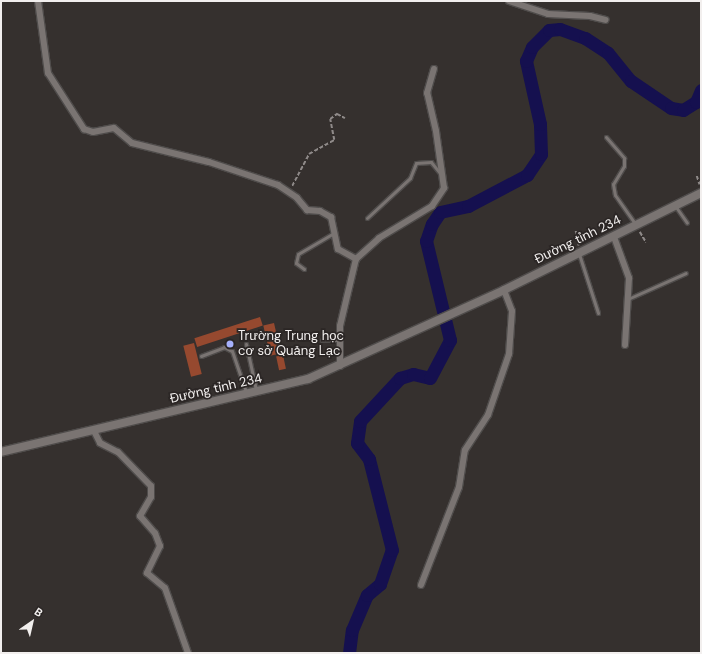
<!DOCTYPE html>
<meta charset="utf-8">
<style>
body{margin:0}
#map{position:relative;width:702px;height:654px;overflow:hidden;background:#35302e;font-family:"DM Sans",sans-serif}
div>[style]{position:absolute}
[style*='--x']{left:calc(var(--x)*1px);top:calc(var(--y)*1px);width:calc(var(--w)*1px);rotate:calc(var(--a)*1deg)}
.river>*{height:13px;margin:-6.5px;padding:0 6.5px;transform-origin:6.5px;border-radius:6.5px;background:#15104f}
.building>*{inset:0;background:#96492f;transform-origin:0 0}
.path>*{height:1.5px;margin-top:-0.75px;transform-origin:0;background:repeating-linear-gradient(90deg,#8f8a89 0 4px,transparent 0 6px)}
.roads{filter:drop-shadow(1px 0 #4f4c4b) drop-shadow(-1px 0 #4f4c4b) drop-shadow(0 1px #4f4c4b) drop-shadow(0 -1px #4f4c4b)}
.service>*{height:3px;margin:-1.5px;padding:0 1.5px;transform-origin:1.5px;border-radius:1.5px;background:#7a7472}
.minor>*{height:6px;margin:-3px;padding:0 3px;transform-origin:3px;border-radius:3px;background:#7a7472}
.secondary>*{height:8px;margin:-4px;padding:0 4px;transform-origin:4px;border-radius:4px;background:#7a7472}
.dots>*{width:11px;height:11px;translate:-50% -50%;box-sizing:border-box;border:2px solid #2b2625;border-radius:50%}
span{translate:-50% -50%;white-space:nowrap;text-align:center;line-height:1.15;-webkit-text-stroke:3.5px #2b2625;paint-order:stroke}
.street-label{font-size:13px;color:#f2efee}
.poi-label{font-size:13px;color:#f2efee}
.left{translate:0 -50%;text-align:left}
.frame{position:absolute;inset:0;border:2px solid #f2efee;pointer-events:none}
.north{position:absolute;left:12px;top:602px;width:40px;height:40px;-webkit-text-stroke:3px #2b2625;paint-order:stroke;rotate:34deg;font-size:11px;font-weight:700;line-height:16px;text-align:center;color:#f2efee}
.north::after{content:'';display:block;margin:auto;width:14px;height:18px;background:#f2efee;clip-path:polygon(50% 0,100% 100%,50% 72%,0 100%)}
</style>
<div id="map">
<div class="river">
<i style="--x:349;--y:653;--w:23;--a:-83"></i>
<i style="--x:352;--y:630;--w:38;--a:-67"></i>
<i style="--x:367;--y:595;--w:17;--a:-40"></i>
<i style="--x:380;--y:584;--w:36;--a:-71"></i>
<i style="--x:392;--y:550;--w:94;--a:-104.2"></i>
<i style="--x:369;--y:459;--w:20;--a:-127"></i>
<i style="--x:357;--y:443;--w:22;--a:-82"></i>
<i style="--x:360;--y:421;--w:59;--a:-47.1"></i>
<i style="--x:400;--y:378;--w:14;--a:-17"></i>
<i style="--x:413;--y:374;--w:17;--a:13"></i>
<i style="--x:430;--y:378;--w:43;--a:-62.2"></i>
<i style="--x:450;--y:340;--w:102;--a:-103.6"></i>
<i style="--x:426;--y:241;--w:18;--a:-71"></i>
<i style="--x:432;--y:224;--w:14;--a:-56"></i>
<i style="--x:440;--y:212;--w:29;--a:-12"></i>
<i style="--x:468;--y:206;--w:67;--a:-27.7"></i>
<i style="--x:527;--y:175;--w:25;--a:-56"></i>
<i style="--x:541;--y:154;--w:30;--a:-92"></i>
<i style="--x:540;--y:124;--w:65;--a:-102.5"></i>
<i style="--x:526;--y:61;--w:15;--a:-67"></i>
<i style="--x:532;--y:47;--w:24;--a:-45"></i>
<i style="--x:549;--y:30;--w:11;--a:-5"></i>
<i style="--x:560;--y:29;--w:27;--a:20"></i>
<i style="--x:585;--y:38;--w:27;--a:33"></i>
<i style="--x:608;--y:53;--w:36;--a:51"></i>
<i style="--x:631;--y:81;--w:48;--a:34"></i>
<i style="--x:671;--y:108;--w:12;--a:9"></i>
<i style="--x:683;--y:110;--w:15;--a:-32"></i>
<i style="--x:696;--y:102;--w:13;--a:-67"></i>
</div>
<div class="building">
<i style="left:260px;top:317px;width:9px;height:69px;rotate:72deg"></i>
<i style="left:274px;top:323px;width:31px;height:11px;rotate:77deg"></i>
<i style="left:194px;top:343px;width:32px;height:11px;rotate:76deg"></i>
<i style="left:283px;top:355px;width:14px;height:7px;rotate:78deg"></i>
</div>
<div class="path">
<i style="--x:697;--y:176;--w:9;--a:72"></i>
<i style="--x:292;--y:186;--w:36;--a:-62"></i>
<i style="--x:309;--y:154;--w:29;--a:-29"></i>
<i style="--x:334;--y:140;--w:21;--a:-101"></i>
<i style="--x:330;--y:119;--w:9;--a:-36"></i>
<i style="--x:337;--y:114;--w:9;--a:27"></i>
<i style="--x:576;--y:231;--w:15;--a:79"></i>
<i style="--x:640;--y:232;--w:12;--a:59"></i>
</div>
<div class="roads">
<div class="service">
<i style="--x:606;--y:137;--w:28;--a:49"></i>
<i style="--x:624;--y:158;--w:8;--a:90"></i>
<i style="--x:624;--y:166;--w:21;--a:121"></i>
<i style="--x:613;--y:184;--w:11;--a:80"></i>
<i style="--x:615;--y:195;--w:35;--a:55"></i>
<i style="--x:676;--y:207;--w:19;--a:55"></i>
<i style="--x:367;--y:218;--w:59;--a:-42.9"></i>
<i style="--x:410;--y:178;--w:16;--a:-68"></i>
<i style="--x:416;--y:163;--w:15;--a:-4"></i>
<i style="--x:431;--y:162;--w:14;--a:51"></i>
<i style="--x:579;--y:254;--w:62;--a:72.1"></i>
<i style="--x:304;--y:269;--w:10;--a:-143"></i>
<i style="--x:296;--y:263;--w:9;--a:-77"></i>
<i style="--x:298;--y:254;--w:42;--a:-30.3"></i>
<i style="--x:630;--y:298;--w:61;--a:-24.1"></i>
<i style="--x:322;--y:340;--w:16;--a:0"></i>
<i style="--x:246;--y:344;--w:47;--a:77.7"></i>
<i style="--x:201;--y:356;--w:25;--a:-21"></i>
<i style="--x:224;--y:347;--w:9;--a:27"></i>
<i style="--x:232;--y:351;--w:43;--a:71.1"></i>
</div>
<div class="minor">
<i style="--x:38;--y:1;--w:73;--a:82.1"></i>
<i style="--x:48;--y:73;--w:67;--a:57.3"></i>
<i style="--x:84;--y:129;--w:9;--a:18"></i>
<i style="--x:93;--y:132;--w:21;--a:-11"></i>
<i style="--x:114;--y:128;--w:23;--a:40"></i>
<i style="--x:132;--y:143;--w:79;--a:13.9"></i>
<i style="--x:209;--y:162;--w:73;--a:18.4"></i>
<i style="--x:278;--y:185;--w:23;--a:34"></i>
<i style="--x:297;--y:198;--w:16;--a:50"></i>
<i style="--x:307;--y:210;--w:13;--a:4"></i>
<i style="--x:320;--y:211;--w:13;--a:29"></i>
<i style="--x:331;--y:217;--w:33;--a:78"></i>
<i style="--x:338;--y:249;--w:21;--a:29"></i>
<i style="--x:509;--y:1;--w:41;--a:18.4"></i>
<i style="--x:548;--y:14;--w:42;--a:2.7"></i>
<i style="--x:590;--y:16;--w:16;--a:14"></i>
<i style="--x:614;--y:237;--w:44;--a:69.9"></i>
<i style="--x:629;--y:278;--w:67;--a:93.4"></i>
<i style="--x:340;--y:366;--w:40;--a:-90"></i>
<i style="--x:340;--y:326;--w:69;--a:-76.6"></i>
<i style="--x:356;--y:259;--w:31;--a:-42"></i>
<i style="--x:379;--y:238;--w:62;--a:-31.1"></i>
<i style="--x:432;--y:206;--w:22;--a:-56"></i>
<i style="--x:444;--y:188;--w:58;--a:-98"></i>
<i style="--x:436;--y:131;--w:39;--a:-103"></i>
<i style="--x:427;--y:93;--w:25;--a:-74"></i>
<i style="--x:94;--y:431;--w:13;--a:63"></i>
<i style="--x:100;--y:443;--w:20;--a:27"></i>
<i style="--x:118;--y:452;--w:47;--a:45.9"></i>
<i style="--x:151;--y:486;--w:11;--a:90"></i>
<i style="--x:151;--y:497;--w:22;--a:120"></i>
<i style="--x:140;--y:516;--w:23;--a:49"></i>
<i style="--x:155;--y:533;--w:14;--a:69"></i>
<i style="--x:160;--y:546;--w:30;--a:116"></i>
<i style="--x:147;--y:573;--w:23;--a:40"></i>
<i style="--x:165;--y:588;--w:69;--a:70.5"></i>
<i style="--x:421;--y:585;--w:105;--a:-68.8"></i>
<i style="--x:459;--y:487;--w:37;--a:-81"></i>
<i style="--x:465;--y:450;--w:42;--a:-56.7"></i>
<i style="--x:488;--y:415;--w:65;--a:-71"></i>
<i style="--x:509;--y:354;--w:43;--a:-86"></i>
<i style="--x:512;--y:311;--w:22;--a:-111"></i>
</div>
<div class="secondary">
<i style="--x:1;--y:452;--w:316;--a:-13.4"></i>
<i style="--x:308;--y:379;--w:215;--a:-24.4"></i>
<i style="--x:504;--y:290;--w:220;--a:-26.2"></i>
</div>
</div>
<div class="dots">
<i style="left:230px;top:344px;background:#a6b1fc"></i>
</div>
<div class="street-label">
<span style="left:578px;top:240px;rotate:-26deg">Đường tỉnh 234</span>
<span style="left:216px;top:389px;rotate:-13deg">Đường tỉnh 234</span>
</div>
<div class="poi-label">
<span class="left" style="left:238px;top:344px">Trường Trung học<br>cơ sở Quảng Lạc</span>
</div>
<div class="frame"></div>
<div class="north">B</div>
</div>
